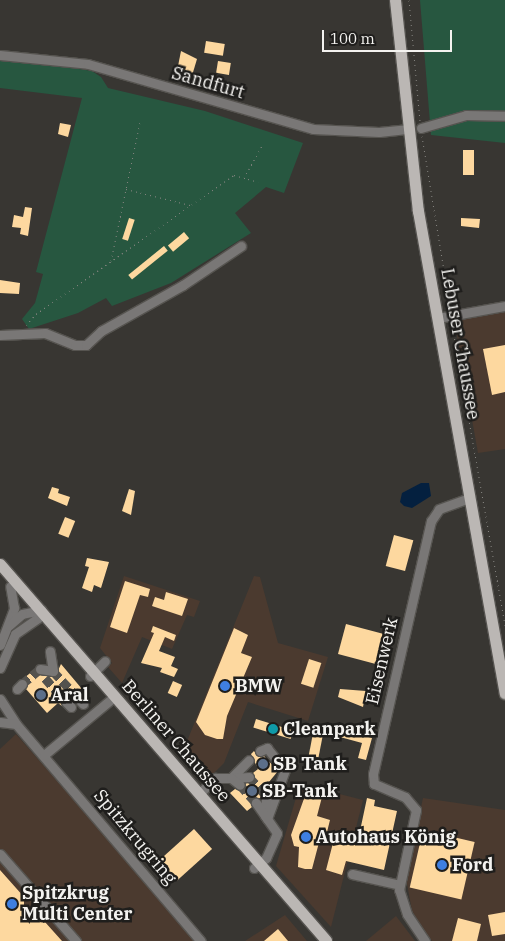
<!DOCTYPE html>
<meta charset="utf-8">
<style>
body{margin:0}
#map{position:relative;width:505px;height:941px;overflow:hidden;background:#383632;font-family:"IBM Plex Serif",serif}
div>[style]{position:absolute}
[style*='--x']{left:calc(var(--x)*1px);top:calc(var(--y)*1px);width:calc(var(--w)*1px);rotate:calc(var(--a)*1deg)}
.commercial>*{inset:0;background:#4b3a2f}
.green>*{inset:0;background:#275740}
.water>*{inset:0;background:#04203f}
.building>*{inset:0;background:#fdd89f;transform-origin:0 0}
.minor-tunnel>*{height:9px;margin-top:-4.5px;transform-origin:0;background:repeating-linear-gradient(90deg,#54524e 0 9px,transparent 0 13.5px)}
.path>*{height:1px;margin-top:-0.5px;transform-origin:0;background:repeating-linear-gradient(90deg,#868581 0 1px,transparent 0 5px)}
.roads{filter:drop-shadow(1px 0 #565450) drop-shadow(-1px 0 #565450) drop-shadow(0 1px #565450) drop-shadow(0 -1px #565450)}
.minor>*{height:9px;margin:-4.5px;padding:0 4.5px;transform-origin:4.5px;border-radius:4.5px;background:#797776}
.major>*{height:11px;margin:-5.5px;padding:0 5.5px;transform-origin:5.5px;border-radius:5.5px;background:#bbb7b4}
.dots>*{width:14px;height:14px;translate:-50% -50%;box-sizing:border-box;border:2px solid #1f1e1c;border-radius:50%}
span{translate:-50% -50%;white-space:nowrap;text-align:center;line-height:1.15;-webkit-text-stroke:5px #1f1e1c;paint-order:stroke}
.street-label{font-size:18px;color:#f4f3f0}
.poi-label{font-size:18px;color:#f4f3f0;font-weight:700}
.left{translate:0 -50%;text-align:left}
.scale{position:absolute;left:322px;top:30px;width:130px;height:22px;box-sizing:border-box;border:2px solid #f4f3f0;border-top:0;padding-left:6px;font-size:15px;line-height:18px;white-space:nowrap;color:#f4f3f0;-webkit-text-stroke:4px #1f1e1c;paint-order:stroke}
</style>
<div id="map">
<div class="commercial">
<i style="clip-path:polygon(505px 311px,505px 449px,478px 453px,454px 319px)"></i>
<i style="clip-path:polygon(124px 576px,200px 601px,194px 617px,187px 615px,172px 649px,142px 637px,122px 683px,108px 667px,112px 663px,100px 648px)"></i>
<i style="clip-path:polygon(254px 576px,260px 577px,278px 643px,328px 657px,308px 721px,248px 702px,224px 763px,203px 784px,181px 756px)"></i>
<i style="clip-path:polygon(16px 734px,197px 941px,0 941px,0 749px)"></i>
<i style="clip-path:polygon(300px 784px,363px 800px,331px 927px,276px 866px)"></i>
<i style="clip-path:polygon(423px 798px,505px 810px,505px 941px,432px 941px,423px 931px,412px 911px,406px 878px)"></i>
<i style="clip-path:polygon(285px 915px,307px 941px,245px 941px)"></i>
<i style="clip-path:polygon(396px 916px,415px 941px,366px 941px)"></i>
</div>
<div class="green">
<i style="clip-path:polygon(420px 0,505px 0,505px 143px,431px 135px)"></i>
<i style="clip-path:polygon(0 57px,92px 71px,101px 77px,108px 88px,205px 111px,303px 143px,284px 193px,266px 187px,235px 213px,251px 233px,171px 283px,112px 306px,106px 298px,78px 313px,29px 329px,22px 319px,35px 303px,43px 274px,36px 272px,82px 98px,0 88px)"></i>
</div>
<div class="water">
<i style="clip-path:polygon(421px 483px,429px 483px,431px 496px,412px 508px,404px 506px,400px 502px,402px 493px)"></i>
</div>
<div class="building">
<i style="left:206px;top:41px;width:19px;height:12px;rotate:9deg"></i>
<i style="clip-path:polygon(181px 51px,197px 59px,191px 79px,176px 76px)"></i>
<i style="left:218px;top:61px;width:13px;height:12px;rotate:9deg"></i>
<i style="clip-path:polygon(60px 123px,71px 125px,68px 137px,58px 134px)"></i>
<i style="left:463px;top:150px;width:11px;height:25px"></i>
<i style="clip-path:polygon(25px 207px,32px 208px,28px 236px,20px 234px,21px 228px,12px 227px,14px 215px,23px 217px)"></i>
<i style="left:129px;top:218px;width:6px;height:22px;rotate:18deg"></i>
<i style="clip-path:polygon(461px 218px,480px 219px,479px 228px,461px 226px)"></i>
<i style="left:184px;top:232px;width:8px;height:21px;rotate:50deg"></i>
<i style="left:164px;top:246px;width:6px;height:46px;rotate:51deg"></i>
<i style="clip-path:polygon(0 280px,20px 283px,19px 294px,0 293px)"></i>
<i style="clip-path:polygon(505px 345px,505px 392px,492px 395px,483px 349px)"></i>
<i style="clip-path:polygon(52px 487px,59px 489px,58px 493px,70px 497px,67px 506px,48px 498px)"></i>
<i style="clip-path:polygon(129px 489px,135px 491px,131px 515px,122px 511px)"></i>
<i style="left:65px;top:517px;width:11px;height:18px;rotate:22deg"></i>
<i style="left:394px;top:535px;width:20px;height:32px;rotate:15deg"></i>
<i style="clip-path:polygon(87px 558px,109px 562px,101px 588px,94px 585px,92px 592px,82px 588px,89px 567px,85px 566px)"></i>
<i style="clip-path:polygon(125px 581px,150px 589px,148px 597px,140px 595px,127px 633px,110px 627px)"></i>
<i style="clip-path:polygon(166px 592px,188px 599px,182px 616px,152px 606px,155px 597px,164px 600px)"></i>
<i style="left:346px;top:624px;width:42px;height:31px;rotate:15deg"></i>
<i style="clip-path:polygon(153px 626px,176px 635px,174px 641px,165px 637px,159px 651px,175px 657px,171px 666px,178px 669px,174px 677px,160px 672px,162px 668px,141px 663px,154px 633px,151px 632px)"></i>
<i style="clip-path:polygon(234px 628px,248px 635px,241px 653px,252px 657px,227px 716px,223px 739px,217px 739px,205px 735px,196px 722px)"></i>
<i style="left:309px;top:659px;width:13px;height:26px;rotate:18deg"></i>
<i style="clip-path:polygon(61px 664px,82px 689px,71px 690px,69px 697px,61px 698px,62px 706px,58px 703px,47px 713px,26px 689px,28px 683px,24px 678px,34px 670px,39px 675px,55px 677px)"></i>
<i style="left:173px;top:681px;width:10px;height:13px;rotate:24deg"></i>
<i style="clip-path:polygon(340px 689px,366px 691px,363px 707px,338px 697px)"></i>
<i style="left:256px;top:719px;width:39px;height:9px;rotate:17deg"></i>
<i style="left:315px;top:723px;width:10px;height:33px;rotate:11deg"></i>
<i style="clip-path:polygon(342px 730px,372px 738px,366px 760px,358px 758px,362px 743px,340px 737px)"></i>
<i style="clip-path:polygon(254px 751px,257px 756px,264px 756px,278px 771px,269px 782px,273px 786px,271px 791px,264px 789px,260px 798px,252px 798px,252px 807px,247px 811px,230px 793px,235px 789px,243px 791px,246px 783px,254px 780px,253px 773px,258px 769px,251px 754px)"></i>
<i style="clip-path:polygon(306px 793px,322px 797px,317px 816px,330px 820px,327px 832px,322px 831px,312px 869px,305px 869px,298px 867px,299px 847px,294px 846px,291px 835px)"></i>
<i style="clip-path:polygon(367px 798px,375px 800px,374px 806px,397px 811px,384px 870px,346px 861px,342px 875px,326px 870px,334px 839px,357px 845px)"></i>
<i style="left:194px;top:829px;width:27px;height:47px;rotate:48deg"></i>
<i style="left:423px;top:830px;width:53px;height:59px;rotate:13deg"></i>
<i style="clip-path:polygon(0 870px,24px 897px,24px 911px,36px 912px,62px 941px,0 941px)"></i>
<i style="clip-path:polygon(505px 912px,505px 934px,492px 936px,488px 915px)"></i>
<i style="clip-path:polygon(458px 918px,481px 924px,477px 941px,452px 941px)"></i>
<i style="clip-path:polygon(278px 929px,288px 941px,264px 941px)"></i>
</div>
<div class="minor-tunnel">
<i style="--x:53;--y:671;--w:33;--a:47"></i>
<i style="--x:45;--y:678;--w:32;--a:49"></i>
<i style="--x:22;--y:684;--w:23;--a:-40"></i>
<i style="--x:249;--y:777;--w:25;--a:47"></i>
<i style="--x:240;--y:785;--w:24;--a:48"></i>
</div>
<div class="path">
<i style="--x:409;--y:0;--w:121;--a:84.8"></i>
<i style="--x:422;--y:136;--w:173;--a:80.7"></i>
<i style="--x:244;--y:178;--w:39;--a:-61"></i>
<i style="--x:126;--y:189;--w:66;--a:14"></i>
<i style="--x:111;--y:261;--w:142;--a:-78.2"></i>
<i style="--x:452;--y:324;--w:307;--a:80"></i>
<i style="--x:26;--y:325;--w:15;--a:-48"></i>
<i style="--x:36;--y:314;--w:242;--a:-35.1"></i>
<i style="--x:234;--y:175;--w:25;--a:16"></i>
</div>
<div class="roads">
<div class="minor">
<i style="--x:0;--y:55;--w:88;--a:5.8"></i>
<i style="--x:88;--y:64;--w:234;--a:16.1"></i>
<i style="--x:313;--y:129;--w:66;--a:2.6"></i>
<i style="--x:379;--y:132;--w:30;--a:-6"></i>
<i style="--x:421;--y:128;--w:47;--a:-16.1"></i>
<i style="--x:466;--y:115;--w:39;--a:1"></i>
<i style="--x:438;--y:318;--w:68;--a:-10.2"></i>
<i style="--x:0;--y:335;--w:45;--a:-2.5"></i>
<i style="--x:45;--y:333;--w:32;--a:22"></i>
<i style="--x:75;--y:345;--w:11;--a:0"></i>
<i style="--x:86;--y:345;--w:21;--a:-43"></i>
<i style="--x:101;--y:331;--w:94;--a:-29.3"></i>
<i style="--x:183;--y:285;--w:70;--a:-33.9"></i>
<i style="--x:0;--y:645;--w:40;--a:-69"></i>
<i style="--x:14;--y:608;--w:22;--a:-100"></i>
<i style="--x:0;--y:668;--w:37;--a:-66"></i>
<i style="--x:15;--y:634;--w:28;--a:-35"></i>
<i style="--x:38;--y:618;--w:9;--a:-69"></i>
<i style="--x:41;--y:610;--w:19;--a:168"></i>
<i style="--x:22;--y:614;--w:18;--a:139"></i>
<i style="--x:40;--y:669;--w:13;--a:9"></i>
<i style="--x:53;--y:671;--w:20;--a:-99"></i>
<i style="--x:90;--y:676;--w:21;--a:-45"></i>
<i style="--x:17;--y:689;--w:7;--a:-45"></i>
<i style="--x:75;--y:695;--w:12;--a:48"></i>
<i style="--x:0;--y:699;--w:30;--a:57"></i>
<i style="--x:16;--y:724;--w:285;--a:49.6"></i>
<i style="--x:66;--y:702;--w:7;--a:45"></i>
<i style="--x:0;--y:722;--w:16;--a:7"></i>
<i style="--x:260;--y:751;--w:8;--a:-23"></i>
<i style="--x:267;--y:748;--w:28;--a:51"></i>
<i style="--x:285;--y:770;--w:52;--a:110.2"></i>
<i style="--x:44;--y:755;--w:92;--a:-39.7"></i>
<i style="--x:231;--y:778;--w:25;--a:-45"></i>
<i style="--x:231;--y:778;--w:18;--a:-3"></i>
<i style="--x:199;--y:794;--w:23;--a:-45"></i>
<i style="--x:215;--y:778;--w:16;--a:0"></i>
<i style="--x:231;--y:778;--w:11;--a:38"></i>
<i style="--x:265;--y:816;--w:21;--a:-87"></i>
<i style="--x:0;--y:854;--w:116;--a:48.9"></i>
<i style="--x:254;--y:868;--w:16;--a:-40"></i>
<i style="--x:266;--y:858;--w:27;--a:-66"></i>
<i style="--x:277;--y:833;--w:37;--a:-125"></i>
<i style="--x:352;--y:874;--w:49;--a:12.9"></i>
<i style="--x:425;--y:941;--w:32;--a:-124"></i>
<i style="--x:407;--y:914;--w:25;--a:-108"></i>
<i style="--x:399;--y:890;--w:82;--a:-78"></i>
<i style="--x:416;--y:810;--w:17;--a:-130"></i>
<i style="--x:405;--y:797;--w:34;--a:-157"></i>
<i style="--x:374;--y:784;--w:10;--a:-96"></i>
<i style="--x:373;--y:774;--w:260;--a:-77.1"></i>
<i style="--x:431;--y:521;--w:14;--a:-56"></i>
<i style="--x:439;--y:509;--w:32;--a:-20"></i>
</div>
<div class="major">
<i style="--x:395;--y:0;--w:212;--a:83.8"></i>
<i style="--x:418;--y:211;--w:490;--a:79.8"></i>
<i style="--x:0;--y:564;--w:498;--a:49.1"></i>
</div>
</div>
<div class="dots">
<i style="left:225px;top:686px;background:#3f7fe0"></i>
<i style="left:41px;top:695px;background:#5c6f8a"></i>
<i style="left:273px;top:729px;background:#0f9aa8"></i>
<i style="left:263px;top:764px;background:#5c6f8a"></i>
<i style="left:252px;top:791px;background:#5c6f8a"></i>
<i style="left:306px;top:837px;background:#3f7fe0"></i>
<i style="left:442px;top:865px;background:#3f7fe0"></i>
<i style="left:12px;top:904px;background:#3f7fe0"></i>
</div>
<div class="street-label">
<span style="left:208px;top:83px;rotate:16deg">Sandfurt</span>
<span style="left:460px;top:344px;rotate:80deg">Lebuser Chaussee</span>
<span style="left:382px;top:661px;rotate:-77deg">Eisenwerk</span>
<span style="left:176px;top:741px;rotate:49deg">Berliner Chaussee</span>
<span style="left:135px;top:837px;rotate:50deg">Spitzkrugring</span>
</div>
<div class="poi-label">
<span class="left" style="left:235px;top:686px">BMW</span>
<span class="left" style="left:51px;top:695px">Aral</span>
<span class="left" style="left:283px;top:729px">Cleanpark</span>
<span class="left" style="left:273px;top:764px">SB Tank</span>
<span class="left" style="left:262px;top:791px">SB-Tank</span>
<span class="left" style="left:316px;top:837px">Autohaus König</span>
<span class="left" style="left:452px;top:865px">Ford</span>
<span class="left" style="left:22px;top:904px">Spitzkrug<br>Multi Center</span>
</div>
<div class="scale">100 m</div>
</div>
